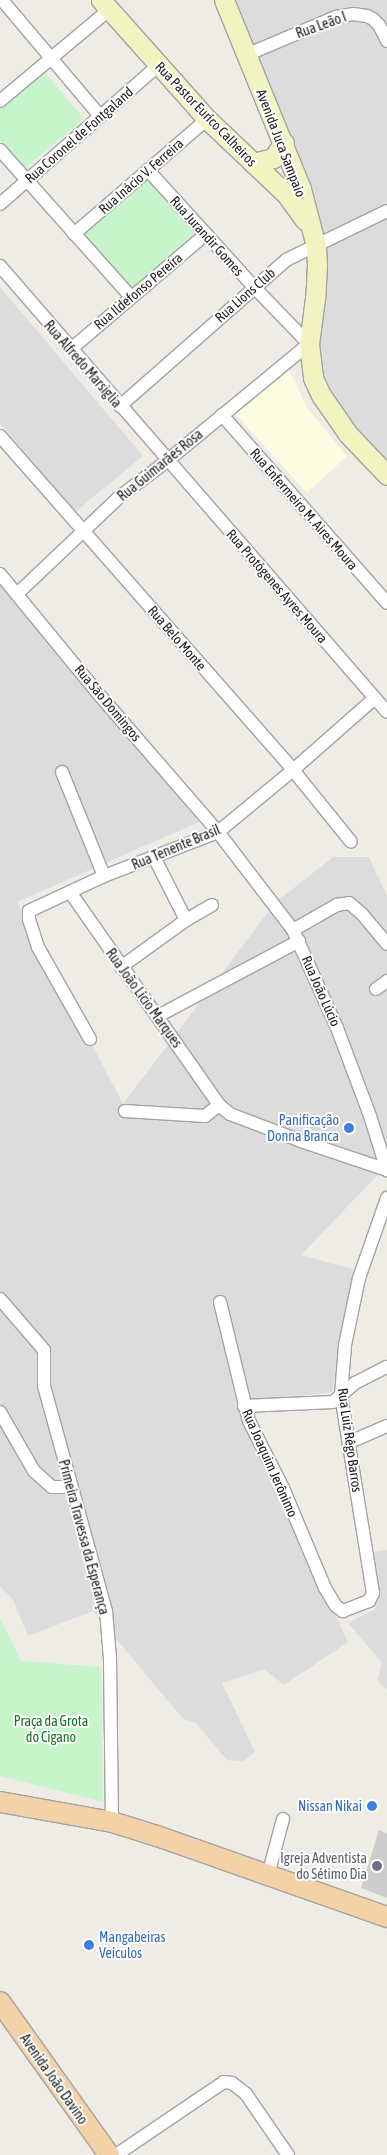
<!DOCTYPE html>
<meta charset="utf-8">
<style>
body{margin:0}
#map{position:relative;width:387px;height:2155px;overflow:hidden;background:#efece6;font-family:"Asap Condensed",sans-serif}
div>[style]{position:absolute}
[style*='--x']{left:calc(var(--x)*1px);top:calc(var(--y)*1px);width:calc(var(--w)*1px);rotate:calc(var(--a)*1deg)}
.residential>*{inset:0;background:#dddcdc}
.education>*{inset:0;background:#fcfce2}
.religious>*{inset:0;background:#cdcdcd}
.park>*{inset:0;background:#c8f4cb;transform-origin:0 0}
.roads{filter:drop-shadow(1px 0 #a3a3a3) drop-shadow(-1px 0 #a3a3a3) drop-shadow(0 1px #a3a3a3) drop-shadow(0 -1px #a3a3a3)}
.street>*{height:12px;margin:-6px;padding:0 6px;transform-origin:6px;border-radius:6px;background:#fff}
.secondary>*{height:19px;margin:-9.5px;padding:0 9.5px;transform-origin:9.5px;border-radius:9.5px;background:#f1f4c0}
.primary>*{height:20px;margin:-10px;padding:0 10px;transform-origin:10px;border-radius:10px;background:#f3d2a7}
.dots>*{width:14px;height:14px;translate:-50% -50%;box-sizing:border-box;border:2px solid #fff;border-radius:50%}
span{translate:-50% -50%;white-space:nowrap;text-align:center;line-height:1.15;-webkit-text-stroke:4px #fff;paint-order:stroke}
.street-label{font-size:14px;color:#1f1f1f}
.shop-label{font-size:14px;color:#366cbe}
.right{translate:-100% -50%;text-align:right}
.left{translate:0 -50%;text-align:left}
.park-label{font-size:14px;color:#16741e}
.worship-label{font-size:14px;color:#5b616d}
</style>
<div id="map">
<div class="residential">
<i style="clip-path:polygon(233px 0,387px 0,387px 478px,315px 403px,313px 254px)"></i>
<i style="clip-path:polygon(0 287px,143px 456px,75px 512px,0 423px)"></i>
<i style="clip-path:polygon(0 582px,199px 822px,17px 902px,123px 1104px,275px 903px,333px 857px,369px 857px,387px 896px,387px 1165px,301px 1255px,353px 1269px,332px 1392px,238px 1404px,348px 1642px,284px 1685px,264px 1669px,222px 1683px,255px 1752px,244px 1761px,227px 1760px,196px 1723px,183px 1719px,93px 1611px,28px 1636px,12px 1598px,0 1586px)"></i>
<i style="clip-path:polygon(387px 1550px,387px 1690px,377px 1681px,382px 1663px,348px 1623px,376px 1609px,368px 1553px)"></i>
</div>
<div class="education">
<i style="clip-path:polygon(283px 369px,290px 371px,307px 408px,347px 456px,307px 493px,237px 416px,237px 409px)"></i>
</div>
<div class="religious">
<i style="clip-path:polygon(379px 1830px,387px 1834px,387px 1898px,361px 1888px)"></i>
</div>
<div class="park">
<i style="clip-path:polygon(42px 69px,84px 119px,24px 169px,0 140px,0 105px)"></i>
<i style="left:150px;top:177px;width:75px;height:91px;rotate:49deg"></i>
<i style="clip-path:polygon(0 1618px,21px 1661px,101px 1667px,103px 1802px,0 1776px)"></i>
</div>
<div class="roads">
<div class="street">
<i style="--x:2;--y:0;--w:152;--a:49.8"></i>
<i style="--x:246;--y:55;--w:98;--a:-22.9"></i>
<i style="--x:336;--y:17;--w:17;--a:-10"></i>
<i style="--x:353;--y:14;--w:14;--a:8"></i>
<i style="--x:367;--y:16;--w:7;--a:27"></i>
<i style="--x:373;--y:19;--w:8;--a:45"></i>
<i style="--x:379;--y:25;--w:18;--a:63"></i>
<i style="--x:0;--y:101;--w:142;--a:-39.9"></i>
<i style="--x:0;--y:150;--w:197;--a:48.3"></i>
<i style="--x:0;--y:204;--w:211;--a:-41.2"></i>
<i style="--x:74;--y:234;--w:176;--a:-40.8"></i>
<i style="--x:0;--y:266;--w:590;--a:49.05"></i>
<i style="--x:71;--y:349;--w:177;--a:-40.4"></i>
<i style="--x:120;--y:406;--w:221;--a:-41.3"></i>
<i style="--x:286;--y:260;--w:112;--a:-25.9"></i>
<i style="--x:222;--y:415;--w:250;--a:48.7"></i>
<i style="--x:0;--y:436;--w:444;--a:48.7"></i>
<i style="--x:293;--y:770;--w:92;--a:51.1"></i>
<i style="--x:0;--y:574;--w:151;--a:50.6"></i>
<i style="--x:96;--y:691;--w:186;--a:49.1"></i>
<i style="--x:218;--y:832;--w:123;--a:52.6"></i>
<i style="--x:293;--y:930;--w:107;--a:65.8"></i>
<i style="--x:337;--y:1028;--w:94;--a:69.4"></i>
<i style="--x:370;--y:1116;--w:57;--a:72.5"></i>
<i style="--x:17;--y:594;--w:139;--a:-43.5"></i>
<i style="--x:118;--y:498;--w:61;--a:-37.1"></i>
<i style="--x:167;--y:461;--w:184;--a:-39.5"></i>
<i style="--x:309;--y:344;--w:79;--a:-134"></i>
<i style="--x:254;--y:287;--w:158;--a:-132.2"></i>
<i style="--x:62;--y:772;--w:112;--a:68"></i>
<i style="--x:154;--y:857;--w:71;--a:63.1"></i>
<i style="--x:70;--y:892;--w:260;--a:55"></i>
<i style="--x:219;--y:1105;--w:14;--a:39"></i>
<i style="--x:230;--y:1114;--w:76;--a:20.8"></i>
<i style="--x:301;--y:1141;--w:91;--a:18.6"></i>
<i style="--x:293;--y:930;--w:51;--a:-29.6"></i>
<i style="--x:337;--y:905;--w:12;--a:-9"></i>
<i style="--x:349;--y:903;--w:17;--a:40"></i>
<i style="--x:362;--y:914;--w:39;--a:50"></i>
<i style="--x:121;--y:967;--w:80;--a:-35.9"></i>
<i style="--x:186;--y:920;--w:30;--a:-30"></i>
<i style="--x:376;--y:989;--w:14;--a:-36"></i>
<i style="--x:158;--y:1016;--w:160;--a:-28"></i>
<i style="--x:90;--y:1039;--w:106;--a:-119.5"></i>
<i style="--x:38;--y:947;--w:28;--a:-108"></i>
<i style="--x:29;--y:920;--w:9;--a:-90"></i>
<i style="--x:29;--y:911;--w:83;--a:-25"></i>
<i style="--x:104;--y:876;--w:122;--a:-21.1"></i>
<i style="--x:218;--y:832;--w:97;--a:-39.6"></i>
<i style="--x:293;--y:770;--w:109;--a:-41.3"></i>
<i style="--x:125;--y:1111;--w:80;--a:3.6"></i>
<i style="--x:205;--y:1116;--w:18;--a:-38"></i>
<i style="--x:0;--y:1299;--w:67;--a:49.2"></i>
<i style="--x:44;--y:1350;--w:36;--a:90"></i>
<i style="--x:44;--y:1386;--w:233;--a:74.6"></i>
<i style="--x:106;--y:1611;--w:48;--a:85.2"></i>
<i style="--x:110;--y:1659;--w:163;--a:89.3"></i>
<i style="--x:220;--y:1302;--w:122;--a:76.3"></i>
<i style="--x:249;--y:1421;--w:75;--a:63.1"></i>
<i style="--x:283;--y:1488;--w:108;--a:67.2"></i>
<i style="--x:325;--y:1588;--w:21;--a:59"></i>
<i style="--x:336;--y:1606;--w:9;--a:36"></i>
<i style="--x:343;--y:1611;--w:28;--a:-21"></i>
<i style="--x:369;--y:1601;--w:9;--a:-63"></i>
<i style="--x:373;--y:1593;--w:201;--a:-99.2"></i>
<i style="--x:341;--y:1395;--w:50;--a:-85.4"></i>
<i style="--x:345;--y:1345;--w:68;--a:-78.2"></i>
<i style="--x:359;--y:1278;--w:85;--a:-70.7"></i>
<i style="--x:244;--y:1406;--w:89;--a:-2.6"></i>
<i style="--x:333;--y:1402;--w:29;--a:-41"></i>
<i style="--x:355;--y:1383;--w:36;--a:-27"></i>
<i style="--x:0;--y:1412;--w:68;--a:60"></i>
<i style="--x:34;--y:1471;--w:24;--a:42"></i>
<i style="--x:52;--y:1487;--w:18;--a:0"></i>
<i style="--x:350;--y:1442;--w:40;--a:-23.4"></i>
<i style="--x:268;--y:1875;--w:58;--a:-75"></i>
<i style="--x:116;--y:2155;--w:130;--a:-34.1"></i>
<i style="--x:224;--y:2082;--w:8;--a:7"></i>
<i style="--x:232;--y:2083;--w:18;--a:38"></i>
<i style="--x:246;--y:2094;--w:74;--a:55.5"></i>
</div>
<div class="secondary">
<i style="--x:101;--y:0;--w:159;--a:48.3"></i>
<i style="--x:207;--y:119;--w:109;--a:43.5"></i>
<i style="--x:286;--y:194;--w:32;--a:54"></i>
<i style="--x:224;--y:0;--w:204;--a:67.8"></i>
<i style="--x:301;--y:189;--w:59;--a:75.3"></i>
<i style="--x:316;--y:246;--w:19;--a:87"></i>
<i style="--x:317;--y:265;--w:33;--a:93"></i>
<i style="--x:315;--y:298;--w:46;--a:97.4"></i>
<i style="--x:309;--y:344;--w:34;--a:83"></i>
<i style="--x:313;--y:378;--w:19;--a:65"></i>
<i style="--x:321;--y:395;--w:47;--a:55.3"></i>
<i style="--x:348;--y:434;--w:57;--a:46.4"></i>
<i style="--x:253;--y:163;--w:21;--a:-14"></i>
<i style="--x:273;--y:158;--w:19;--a:-55"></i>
</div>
<div class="primary">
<i style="--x:0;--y:1802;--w:114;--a:10.1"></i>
<i style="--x:112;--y:1822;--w:47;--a:17.3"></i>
<i style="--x:157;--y:1836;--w:244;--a:19.4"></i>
<i style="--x:0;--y:2002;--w:188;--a:54.5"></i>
</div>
</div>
<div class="dots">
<i style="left:349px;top:1128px;background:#3f7fe0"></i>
<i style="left:372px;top:1806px;background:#3f7fe0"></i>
<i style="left:377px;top:1866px;background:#6b7280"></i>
<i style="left:89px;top:1945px;background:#3f7fe0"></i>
</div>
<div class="street-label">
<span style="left:321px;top:25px;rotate:-20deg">Rua Leão I</span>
<span style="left:206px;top:114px;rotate:46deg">Rua Pastor Euríco Calheiros</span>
<span style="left:79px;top:135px;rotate:-41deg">Rua Coronel de Fontgaland</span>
<span style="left:281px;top:143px;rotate:69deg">Avenida Juca Sampaio</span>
<span style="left:141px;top:176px;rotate:-41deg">Rua Inácio V. Ferreira</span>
<span style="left:207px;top:236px;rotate:48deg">Rua Jurandir Gomes</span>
<span style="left:138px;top:291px;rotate:-40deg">Rua Ildefonso Pereira</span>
<span style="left:245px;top:295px;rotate:-41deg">Rua Lions Club</span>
<span style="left:83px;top:364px;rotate:49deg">Rua Alfredo Marsiglia</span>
<span style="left:160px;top:465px;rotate:-39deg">Rua Guimarães Rosa</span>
<span style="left:304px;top:509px;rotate:49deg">Rua Enfermeiro M. Aires Moura</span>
<span style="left:277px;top:586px;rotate:49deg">Rua Protógenes Ayres Moura</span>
<span style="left:177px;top:638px;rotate:49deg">Rua Belo Monte</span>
<span style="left:108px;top:703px;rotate:50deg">Rua São Domingos</span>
<span style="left:176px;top:847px;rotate:-23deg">Rua Tenente Brasil</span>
<span style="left:321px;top:991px;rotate:66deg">Rua João Lúcio</span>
<span style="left:144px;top:998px;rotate:54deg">Rua João Lício Marques</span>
<span style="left:350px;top:1440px;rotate:82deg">Rua Luiz Rêgo Barros</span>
<span style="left:270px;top:1463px;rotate:66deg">Rua Joaquim Jerônimo</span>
<span style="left:84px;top:1537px;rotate:75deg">Primeira Travessa da Esperança</span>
<span style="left:54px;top:2079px;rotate:55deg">Avenida João Davino</span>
</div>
<div class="shop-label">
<span class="right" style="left:339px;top:1128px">Panificação<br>Donna Branca</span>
<span class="right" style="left:362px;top:1806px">Nissan Nikai</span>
<span class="left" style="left:99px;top:1945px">Mangabeiras<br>Veículos</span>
</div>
<div class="park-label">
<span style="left:51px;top:1729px">Praça da Grota<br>do Cigano</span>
</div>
<div class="worship-label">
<span class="right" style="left:367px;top:1866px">Igreja Adventista<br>do Sétimo Dia</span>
</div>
</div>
